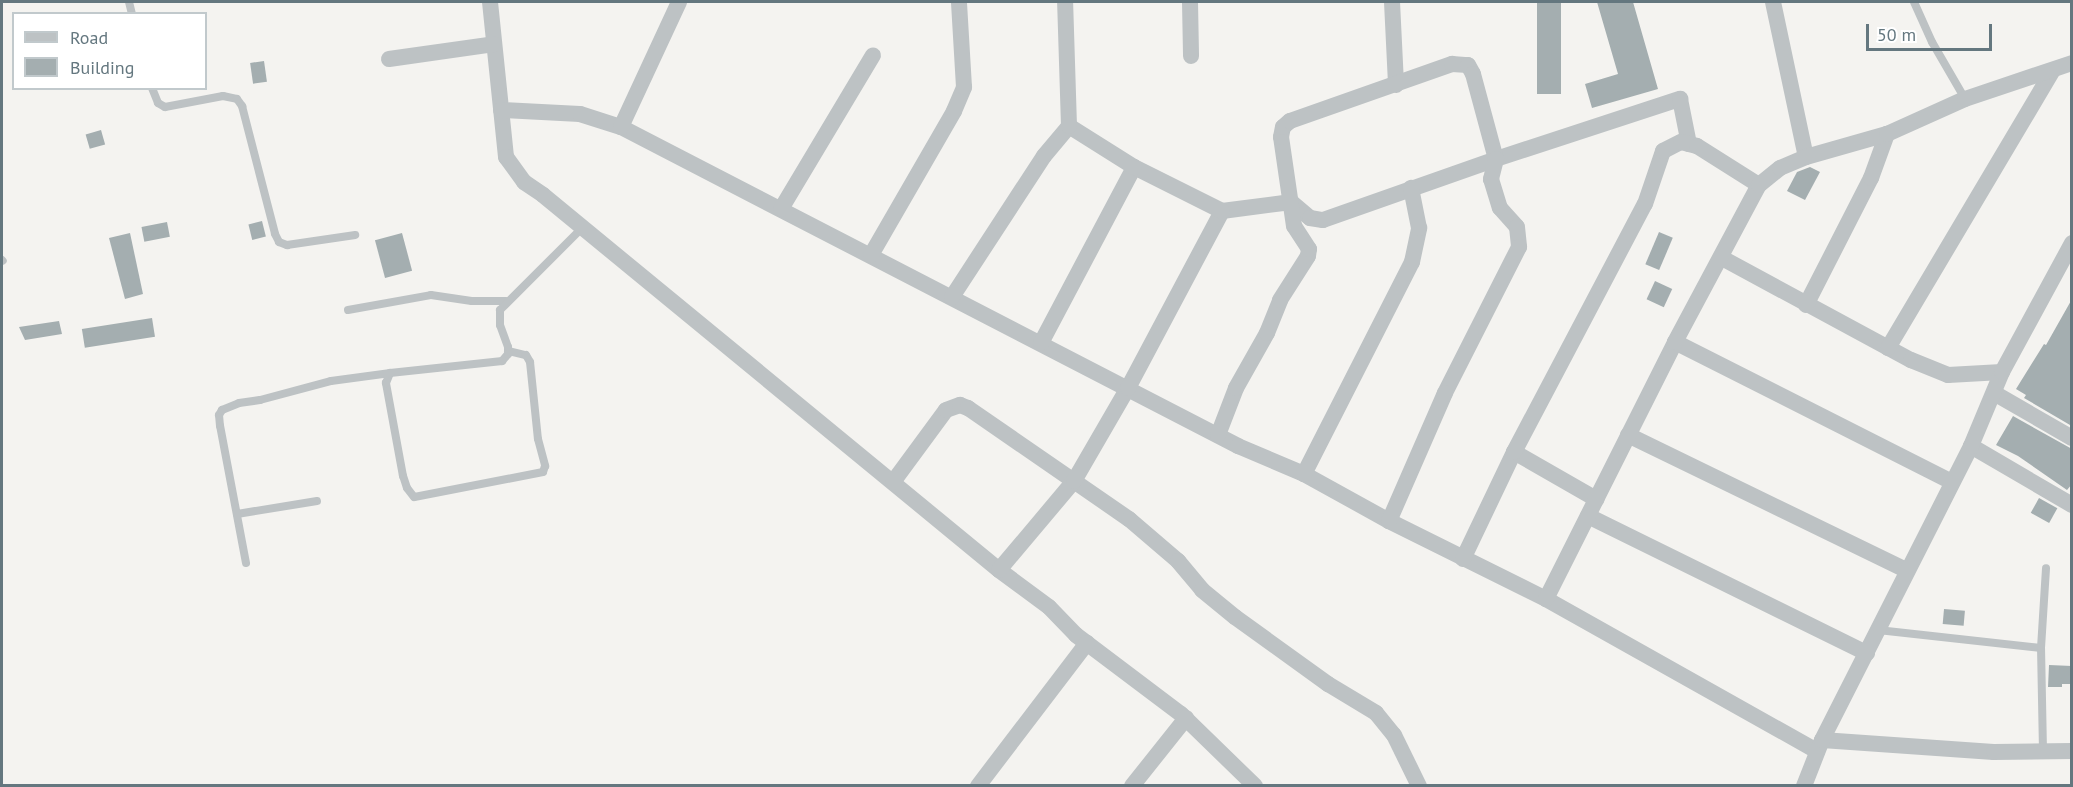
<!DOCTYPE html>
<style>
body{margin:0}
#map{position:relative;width:2073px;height:787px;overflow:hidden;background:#f4f3f0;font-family:"PT Sans",sans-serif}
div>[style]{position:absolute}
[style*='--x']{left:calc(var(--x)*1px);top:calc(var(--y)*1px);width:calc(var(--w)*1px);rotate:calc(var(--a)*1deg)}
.building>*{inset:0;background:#a4aeb0;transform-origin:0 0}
.lane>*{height:8px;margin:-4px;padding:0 4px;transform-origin:4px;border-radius:4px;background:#bdc2c4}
.street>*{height:16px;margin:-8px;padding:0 8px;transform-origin:8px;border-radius:8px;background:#bdc2c4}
span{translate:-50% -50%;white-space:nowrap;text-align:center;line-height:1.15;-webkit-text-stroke:6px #fff;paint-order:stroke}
.frame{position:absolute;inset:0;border:3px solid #64777f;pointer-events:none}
.legend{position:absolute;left:12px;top:12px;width:195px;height:78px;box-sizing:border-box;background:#fff;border:2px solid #c1c9cc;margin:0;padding:8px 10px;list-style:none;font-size:18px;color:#64777f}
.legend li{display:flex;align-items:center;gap:12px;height:30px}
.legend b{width:30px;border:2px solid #c1c9cc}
.scale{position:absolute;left:1866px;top:24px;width:126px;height:27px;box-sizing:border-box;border:3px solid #64777f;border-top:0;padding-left:8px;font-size:18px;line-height:21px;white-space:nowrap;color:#64777f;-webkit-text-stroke:4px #fff;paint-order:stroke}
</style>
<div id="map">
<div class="building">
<i style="left:1537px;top:2px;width:24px;height:92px"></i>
<i style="clip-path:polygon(1597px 2px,1633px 2px,1658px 89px,1592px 108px,1585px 84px,1618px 74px)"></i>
<i style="left:264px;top:61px;width:21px;height:14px;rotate:82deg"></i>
<i style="left:101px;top:130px;width:15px;height:16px;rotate:74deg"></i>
<i style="clip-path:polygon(1810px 167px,1820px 172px,1805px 200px,1787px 191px,1797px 172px)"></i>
<i style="left:262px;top:221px;width:16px;height:14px;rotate:76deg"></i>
<i style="left:167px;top:222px;width:15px;height:26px;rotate:79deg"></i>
<i style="left:1659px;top:232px;width:15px;height:35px;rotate:23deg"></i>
<i style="clip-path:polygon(130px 233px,143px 294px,125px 299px,109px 238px)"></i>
<i style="left:402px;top:233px;width:39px;height:28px;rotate:75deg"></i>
<i style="left:1655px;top:281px;width:19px;height:20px;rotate:25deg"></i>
<i style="clip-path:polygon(2072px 299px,2072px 422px,2070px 425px,2024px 398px,2026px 395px,2016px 389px,2044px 344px,2046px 345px)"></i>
<i style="left:152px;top:318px;width:19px;height:71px;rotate:81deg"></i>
<i style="clip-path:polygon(59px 321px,62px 334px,25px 340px,19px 327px)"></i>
<i style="clip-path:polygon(2013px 416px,2072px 449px,2072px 484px,2067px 490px,2018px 456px,1996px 445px)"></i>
<i style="left:2039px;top:498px;width:21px;height:17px;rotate:29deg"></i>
<i style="left:1944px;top:609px;width:21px;height:15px;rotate:5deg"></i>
<i style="clip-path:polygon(2049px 665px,2072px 666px,2072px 684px,2062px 684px,2062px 687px,2048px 687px)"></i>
</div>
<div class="lane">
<i style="--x:129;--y:2;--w:12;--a:76"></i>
<i style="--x:1914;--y:2;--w:44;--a:65.8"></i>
<i style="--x:1932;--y:42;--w:66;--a:59.9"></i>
<i style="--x:152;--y:88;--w:16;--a:68"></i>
<i style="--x:158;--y:103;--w:8;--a:30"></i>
<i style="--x:165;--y:107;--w:59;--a:-10.7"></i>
<i style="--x:223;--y:96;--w:14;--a:12"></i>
<i style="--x:237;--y:99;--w:9;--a:54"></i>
<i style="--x:242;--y:106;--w:132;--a:75.5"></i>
<i style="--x:275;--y:234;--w:9;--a:63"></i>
<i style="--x:279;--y:242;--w:9;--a:21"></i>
<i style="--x:287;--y:245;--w:69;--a:-8.4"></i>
<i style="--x:2;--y:260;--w:1;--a:45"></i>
<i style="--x:348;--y:310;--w:84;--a:-10.2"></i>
<i style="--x:431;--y:295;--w:41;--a:8.3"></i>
<i style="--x:472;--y:301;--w:34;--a:0"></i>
<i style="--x:508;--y:351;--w:18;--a:13"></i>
<i style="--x:526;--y:355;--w:8;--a:60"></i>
<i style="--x:530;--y:362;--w:77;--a:84.1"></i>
<i style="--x:538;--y:439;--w:28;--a:75"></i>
<i style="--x:545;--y:466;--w:6;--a:108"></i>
<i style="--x:543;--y:472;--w:131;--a:169"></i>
<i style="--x:414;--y:497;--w:11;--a:-128"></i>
<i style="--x:407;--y:488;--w:13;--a:-108"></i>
<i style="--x:403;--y:476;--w:95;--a:-100.4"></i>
<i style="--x:386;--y:383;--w:11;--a:-68"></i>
<i style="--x:390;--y:373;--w:113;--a:-6.1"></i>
<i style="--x:502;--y:361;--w:9;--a:-49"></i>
<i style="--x:508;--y:354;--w:7;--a:-90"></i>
<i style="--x:508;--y:347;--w:23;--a:-110"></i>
<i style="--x:500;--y:325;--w:15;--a:-90"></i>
<i style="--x:500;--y:310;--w:116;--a:-45"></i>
<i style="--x:237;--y:514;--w:81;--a:-9.2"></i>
<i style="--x:246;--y:563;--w:139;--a:-100.7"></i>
<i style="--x:220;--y:426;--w:11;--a:-95"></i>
<i style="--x:219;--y:415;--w:6;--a:-59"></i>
<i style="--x:222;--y:410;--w:18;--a:-22"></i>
<i style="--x:239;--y:403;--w:21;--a:-8"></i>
<i style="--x:260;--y:400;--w:73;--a:-15"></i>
<i style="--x:331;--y:381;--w:60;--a:-7.7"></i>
<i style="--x:1878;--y:630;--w:164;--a:6.3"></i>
<i style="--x:2043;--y:751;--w:103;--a:-91.1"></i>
<i style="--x:2041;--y:648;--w:80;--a:-86.4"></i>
</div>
<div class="street">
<i style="--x:490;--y:2;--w:156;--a:84.1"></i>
<i style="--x:506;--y:157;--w:31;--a:54"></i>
<i style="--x:524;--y:182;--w:23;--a:34"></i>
<i style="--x:543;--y:195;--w:590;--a:39.43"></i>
<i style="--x:999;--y:570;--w:62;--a:36.5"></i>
<i style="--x:1049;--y:607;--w:39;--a:46"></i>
<i style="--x:1076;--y:635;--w:131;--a:37"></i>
<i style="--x:1181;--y:714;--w:103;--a:44.2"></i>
<i style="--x:1190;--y:2;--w:54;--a:88.9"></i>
<i style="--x:1392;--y:2;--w:83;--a:87.2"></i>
<i style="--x:1773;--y:2;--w:158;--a:78"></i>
<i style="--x:389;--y:59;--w:106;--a:-8.1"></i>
<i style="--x:501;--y:110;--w:79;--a:2.9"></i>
<i style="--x:580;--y:114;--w:43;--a:17.6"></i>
<i style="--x:621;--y:127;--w:695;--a:27.34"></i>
<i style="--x:1238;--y:446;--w:72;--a:23"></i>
<i style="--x:1304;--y:474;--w:97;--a:28.9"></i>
<i style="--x:1389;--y:521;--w:175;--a:26.4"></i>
<i style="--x:1546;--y:599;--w:311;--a:29.3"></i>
<i style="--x:621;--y:127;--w:138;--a:-65.1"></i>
<i style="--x:781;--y:209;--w:179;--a:-59.1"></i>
<i style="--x:1222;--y:211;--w:70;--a:-7.4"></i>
<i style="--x:1291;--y:202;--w:25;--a:40"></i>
<i style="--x:1310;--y:218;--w:13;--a:9"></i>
<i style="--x:1323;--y:220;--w:183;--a:-19.4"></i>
<i style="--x:1496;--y:159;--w:194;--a:-18.1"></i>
<i style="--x:1680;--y:99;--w:46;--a:78.7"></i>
<i style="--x:871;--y:255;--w:166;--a:-60"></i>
<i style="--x:954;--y:111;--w:26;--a:-67"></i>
<i style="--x:964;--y:87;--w:85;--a:-93.4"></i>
<i style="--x:1722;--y:258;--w:215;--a:28.4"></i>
<i style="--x:1911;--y:360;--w:40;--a:22"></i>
<i style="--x:1948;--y:375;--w:54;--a:-3.2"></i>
<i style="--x:952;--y:297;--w:168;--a:-56.9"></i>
<i style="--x:1044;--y:156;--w:39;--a:-50"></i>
<i style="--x:1806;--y:305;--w:143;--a:-62.9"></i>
<i style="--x:1871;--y:178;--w:47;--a:-70"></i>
<i style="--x:1675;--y:342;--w:310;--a:26.8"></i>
<i style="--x:1041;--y:343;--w:199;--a:-62.1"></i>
<i style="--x:1888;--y:348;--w:323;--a:-59.3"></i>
<i style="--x:1994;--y:393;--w:90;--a:30"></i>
<i style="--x:1218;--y:435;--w:50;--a:-69"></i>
<i style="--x:1236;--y:388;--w:63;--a:-60.6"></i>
<i style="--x:1267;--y:333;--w:35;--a:-68"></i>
<i style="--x:1280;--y:300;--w:52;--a:-57.5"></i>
<i style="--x:1308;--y:256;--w:7;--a:-82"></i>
<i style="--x:1309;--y:249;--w:27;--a:-123"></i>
<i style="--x:1294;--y:226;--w:90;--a:-98.3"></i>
<i style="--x:1281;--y:137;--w:10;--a:-79"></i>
<i style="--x:1283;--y:127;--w:9;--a:-41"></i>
<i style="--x:1290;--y:121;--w:172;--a:-19.4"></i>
<i style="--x:1452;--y:64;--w:16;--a:4"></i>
<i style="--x:1468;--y:65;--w:10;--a:61"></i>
<i style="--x:1473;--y:74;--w:88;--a:74.9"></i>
<i style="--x:1496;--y:159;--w:21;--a:104"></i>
<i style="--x:1491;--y:179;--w:30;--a:73"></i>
<i style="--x:1500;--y:208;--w:25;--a:48"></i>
<i style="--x:1517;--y:227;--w:20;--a:84"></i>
<i style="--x:1519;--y:247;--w:164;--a:116.9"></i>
<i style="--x:1445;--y:393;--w:140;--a:113.6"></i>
<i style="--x:1628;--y:435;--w:309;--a:25.9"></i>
<i style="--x:1971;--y:446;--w:117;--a:30.3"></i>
<i style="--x:1514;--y:452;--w:95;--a:29.8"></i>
<i style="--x:1304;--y:474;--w:238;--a:-63"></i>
<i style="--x:1412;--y:262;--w:35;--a:-78"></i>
<i style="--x:1419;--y:228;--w:41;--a:-101.3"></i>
<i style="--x:893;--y:482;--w:89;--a:-53.6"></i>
<i style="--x:946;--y:410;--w:15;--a:-20"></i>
<i style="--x:960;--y:405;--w:9;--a:21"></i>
<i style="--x:968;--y:408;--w:196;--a:34.6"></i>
<i style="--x:1129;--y:519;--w:65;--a:40.6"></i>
<i style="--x:1178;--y:561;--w:38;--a:50"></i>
<i style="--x:1202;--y:590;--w:43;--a:39.3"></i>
<i style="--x:1235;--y:617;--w:115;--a:35.8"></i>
<i style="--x:1328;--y:684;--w:56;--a:31.1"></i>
<i style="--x:1376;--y:713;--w:28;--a:51"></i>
<i style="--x:1394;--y:735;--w:57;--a:63.9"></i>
<i style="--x:1588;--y:516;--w:311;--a:26.2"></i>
<i style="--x:1463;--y:559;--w:119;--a:-64.5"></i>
<i style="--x:1514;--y:452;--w:280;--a:-62.2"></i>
<i style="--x:1645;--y:204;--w:56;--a:-71.2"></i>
<i style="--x:1663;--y:151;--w:20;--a:-27"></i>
<i style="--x:1681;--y:142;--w:16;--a:14"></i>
<i style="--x:1697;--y:146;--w:73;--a:32.2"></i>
<i style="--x:999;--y:570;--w:116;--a:-49.9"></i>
<i style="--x:1074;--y:481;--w:108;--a:-59.9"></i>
<i style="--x:1128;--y:388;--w:200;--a:-62"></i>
<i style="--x:1222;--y:211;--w:98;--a:-153.4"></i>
<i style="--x:1134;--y:167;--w:77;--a:-147.8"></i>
<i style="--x:1069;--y:126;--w:124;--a:-91.8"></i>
<i style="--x:1546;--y:599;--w:288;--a:-63.3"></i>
<i style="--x:1675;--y:342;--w:178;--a:-61.9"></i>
<i style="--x:1759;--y:185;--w:27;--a:-39"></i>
<i style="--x:1780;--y:168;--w:28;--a:-23"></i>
<i style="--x:1806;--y:157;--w:84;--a:-15.9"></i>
<i style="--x:1887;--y:134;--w:85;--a:-24.2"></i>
<i style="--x:1965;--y:99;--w:113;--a:-18.6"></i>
<i style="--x:1822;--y:740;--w:172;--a:4"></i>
<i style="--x:1994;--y:752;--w:78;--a:-0.7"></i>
<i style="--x:978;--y:786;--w:180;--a:-52.7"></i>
<i style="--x:1132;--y:786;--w:87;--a:-51.5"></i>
<i style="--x:1804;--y:786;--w:49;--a:-68.6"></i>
<i style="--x:1822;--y:740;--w:330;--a:-63.1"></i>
<i style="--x:1971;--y:446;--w:80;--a:-67.3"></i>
<i style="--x:2002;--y:372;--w:147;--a:-61.5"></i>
</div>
<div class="frame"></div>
<ul class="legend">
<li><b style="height:8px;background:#bdc2c4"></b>Road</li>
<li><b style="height:16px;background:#a4aeb0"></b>Building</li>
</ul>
<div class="scale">50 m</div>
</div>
